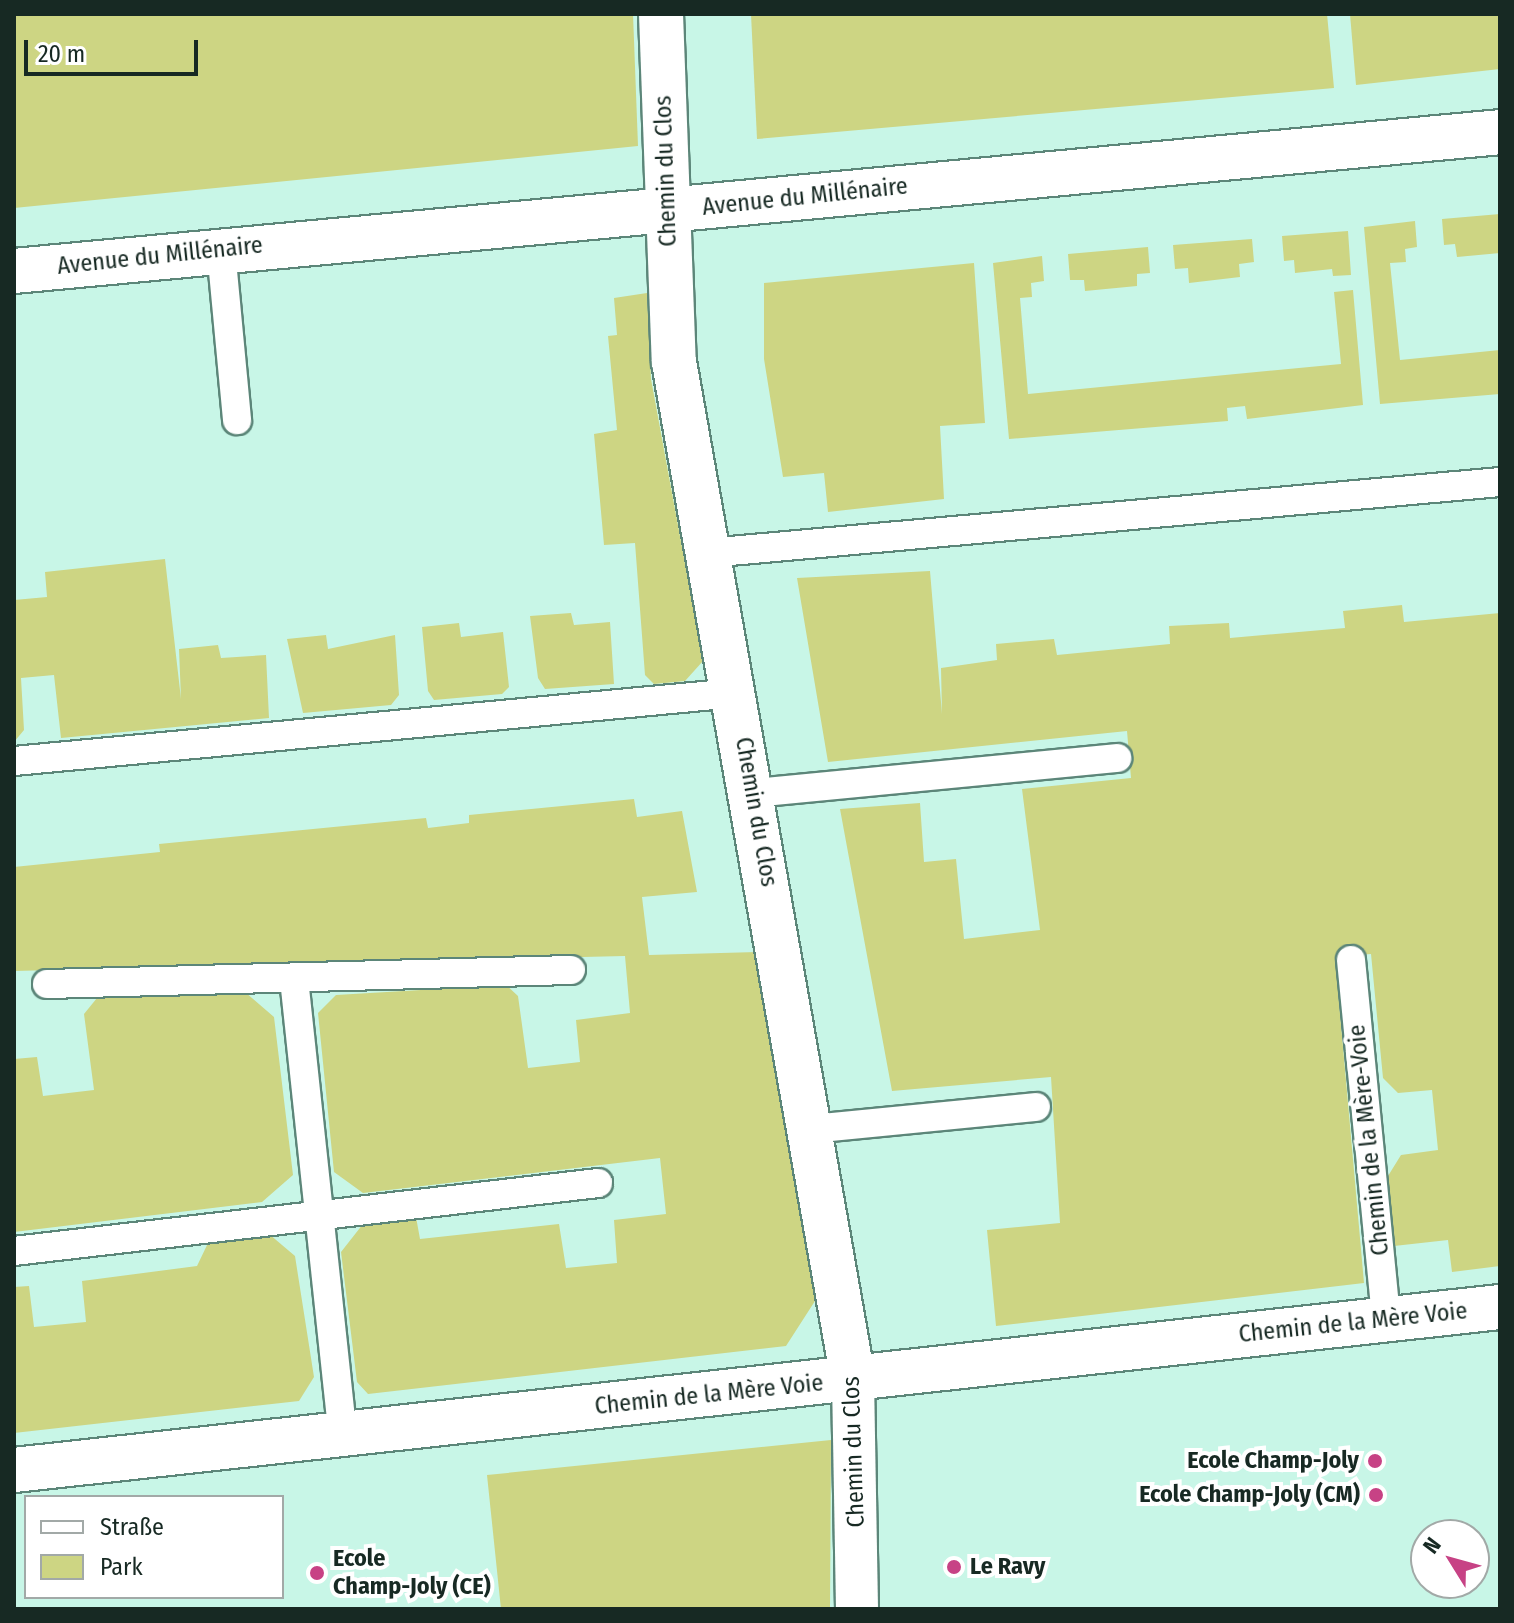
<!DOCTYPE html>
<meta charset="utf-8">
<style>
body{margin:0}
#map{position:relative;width:1514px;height:1623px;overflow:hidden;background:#c8f6e7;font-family:"Fira Sans Condensed",sans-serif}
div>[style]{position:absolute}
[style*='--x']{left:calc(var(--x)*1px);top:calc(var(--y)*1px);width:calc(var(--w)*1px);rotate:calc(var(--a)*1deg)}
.green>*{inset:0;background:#cdd583}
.roads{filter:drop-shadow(2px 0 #5c8679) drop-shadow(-2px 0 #5c8679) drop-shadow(0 2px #5c8679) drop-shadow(0 -2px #5c8679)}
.service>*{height:28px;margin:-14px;padding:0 14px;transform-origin:14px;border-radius:14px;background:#fff}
.pedestrian>*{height:42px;margin:-21px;padding:0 21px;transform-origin:21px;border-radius:21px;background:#fff}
.minor>*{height:44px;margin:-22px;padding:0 22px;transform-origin:22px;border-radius:22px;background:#fff}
.dots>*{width:22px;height:22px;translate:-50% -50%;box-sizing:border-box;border:4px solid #fff;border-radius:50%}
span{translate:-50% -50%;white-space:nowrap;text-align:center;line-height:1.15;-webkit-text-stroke:8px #fff;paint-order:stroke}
.street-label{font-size:24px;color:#172923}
.poi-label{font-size:24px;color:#172923;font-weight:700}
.right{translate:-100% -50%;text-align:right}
.left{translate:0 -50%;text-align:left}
.frame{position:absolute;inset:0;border:16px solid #172923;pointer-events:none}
.legend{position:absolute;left:24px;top:1495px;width:260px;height:104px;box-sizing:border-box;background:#fff;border:2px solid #a2a9a7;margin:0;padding:10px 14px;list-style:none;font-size:24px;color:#172923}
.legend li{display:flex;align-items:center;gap:16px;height:40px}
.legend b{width:40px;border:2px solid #a2a9a7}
.north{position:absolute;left:1410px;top:1519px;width:80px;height:80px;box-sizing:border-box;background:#fff;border:2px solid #a2a9a7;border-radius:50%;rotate:307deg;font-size:22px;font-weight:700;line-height:32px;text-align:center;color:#172923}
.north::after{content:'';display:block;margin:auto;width:28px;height:36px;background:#c74285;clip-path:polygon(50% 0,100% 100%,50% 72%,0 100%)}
.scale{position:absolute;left:24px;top:40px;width:174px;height:36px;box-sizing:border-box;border:4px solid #172923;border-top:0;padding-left:10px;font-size:24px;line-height:28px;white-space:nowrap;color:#172923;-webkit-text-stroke:6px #fff;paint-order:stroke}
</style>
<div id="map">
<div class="green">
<i style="clip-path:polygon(14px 14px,633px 14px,638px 146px,14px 208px)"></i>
<i style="clip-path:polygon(751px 14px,1327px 14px,1334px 88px,757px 139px)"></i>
<i style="clip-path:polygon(1350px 14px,1500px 14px,1500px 69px,1356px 85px)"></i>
<i style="clip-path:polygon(1500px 214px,1500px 253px,1457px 257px,1455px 244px,1444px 245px,1442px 219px)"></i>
<i style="clip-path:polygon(1415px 221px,1417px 247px,1405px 249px,1406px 262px,1390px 263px,1400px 360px,1500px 350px,1500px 394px,1380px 404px,1364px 227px)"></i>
<i style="clip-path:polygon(1348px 231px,1351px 275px,1333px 276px,1332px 269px,1295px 273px,1294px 260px,1284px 261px,1282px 236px)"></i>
<i style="clip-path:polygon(1252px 239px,1254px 262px,1239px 264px,1240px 277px,1189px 283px,1188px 268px,1175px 269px,1173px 245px)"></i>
<i style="clip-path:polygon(1148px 247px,1150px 273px,1137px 274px,1137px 286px,1085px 291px,1084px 280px,1070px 280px,1068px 254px)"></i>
<i style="clip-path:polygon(1042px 256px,1044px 281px,1031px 283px,1032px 297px,1020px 298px,1028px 394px,1341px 364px,1334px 292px,1353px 290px,1363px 405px,1247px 419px,1245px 406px,1227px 408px,1228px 421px,1009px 439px,993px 263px)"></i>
<i style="clip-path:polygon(974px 263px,985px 423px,940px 426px,944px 499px,828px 512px,824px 473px,783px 477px,764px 359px,764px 283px)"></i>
<i style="clip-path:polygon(647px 293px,651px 379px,703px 661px,685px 681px,654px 684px,645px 675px,635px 543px,604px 545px,594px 434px,617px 430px,608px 336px,617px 335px,614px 298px)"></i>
<i style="clip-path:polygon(165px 559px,181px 699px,179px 649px,218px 645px,221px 658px,266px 655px,269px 718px,61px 738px,54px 675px,21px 678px,24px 730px,14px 742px,14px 600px,47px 597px,45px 572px)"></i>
<i style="clip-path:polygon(930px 571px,942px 714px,941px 668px,997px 660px,996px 644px,1054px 639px,1057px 655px,1170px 644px,1169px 626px,1229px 623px,1230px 638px,1345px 628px,1343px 611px,1402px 605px,1404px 622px,1500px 613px,1500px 1266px,1452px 1272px,1448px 1240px,1394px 1246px,1388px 1176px,1401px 1155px,1438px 1150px,1432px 1090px,1398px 1093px,1383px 1078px,1371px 954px,1335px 957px,1364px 1283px,996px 1326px,987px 1230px,1060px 1223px,1051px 1077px,892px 1091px,840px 809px,920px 803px,924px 862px,956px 859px,964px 939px,1040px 930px,1022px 789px,1131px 778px,1127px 731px,828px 762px,797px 578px)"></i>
<i style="clip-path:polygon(571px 613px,574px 625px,610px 622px,614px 684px,545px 689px,538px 678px,530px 616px)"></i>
<i style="clip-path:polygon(459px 623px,461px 637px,503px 632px,509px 687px,502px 694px,434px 700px,428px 691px,422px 627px)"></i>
<i style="clip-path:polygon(326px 635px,328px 649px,395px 635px,399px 695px,391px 705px,303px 713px,287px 639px)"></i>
<i style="clip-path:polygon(634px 799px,637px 817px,682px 811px,697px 892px,642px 897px,649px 955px,757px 952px,815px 1301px,786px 1346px,368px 1394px,357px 1382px,341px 1252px,363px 1224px,416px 1217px,420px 1239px,559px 1224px,566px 1268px,617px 1263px,614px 1220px,666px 1214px,660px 1158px,363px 1193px,334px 1172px,318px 1013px,336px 995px,506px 985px,518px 996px,528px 1068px,580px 1062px,576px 1020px,630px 1013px,625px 956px,14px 971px,14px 867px,160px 852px,159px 844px,426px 818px,428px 828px,469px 823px,469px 815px)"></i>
<i style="clip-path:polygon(245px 992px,274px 1017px,293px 1175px,262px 1202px,14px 1232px,14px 1059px,37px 1057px,43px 1096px,94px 1090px,84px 1014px,97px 998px)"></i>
<i style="clip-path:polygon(269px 1234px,295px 1256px,314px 1377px,299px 1401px,14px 1433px,14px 1287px,29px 1286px,34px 1327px,86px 1322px,82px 1281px,197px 1266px,209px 1241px)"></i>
<i style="clip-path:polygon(831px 1440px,830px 1609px,501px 1609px,487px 1475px)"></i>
</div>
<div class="roads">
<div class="service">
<i style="--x:221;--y:250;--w:171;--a:84.6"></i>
<i style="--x:708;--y:553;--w:795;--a:-5.12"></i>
<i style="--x:14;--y:761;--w:724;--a:-5.39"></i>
<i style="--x:754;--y:793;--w:365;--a:-5.5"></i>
<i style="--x:1351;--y:960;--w:361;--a:84.4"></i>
<i style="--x:294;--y:979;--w:460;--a:83.9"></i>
<i style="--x:47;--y:984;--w:524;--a:-1.53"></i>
<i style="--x:811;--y:1129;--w:226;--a:-5.6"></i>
<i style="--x:14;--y:1251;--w:588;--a:-6.64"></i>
</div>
<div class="pedestrian">
<i style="--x:853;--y:1379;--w:230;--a:89"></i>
</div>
<div class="minor">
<i style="--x:661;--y:14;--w:348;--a:87.9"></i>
<i style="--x:674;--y:362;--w:1033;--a:80.02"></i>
<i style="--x:14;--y:271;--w:1492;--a:-5.34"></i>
<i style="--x:14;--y:1470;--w:1495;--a:-6.26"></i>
</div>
</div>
<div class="dots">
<i style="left:1375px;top:1461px;background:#c74285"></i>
<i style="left:1376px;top:1495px;background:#c74285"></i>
<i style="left:954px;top:1567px;background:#c74285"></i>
<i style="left:317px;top:1573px;background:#c74285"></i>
</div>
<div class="street-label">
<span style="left:666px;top:171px;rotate:-92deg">Chemin du Clos</span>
<span style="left:805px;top:197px;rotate:-6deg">Avenue du Millénaire</span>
<span style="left:160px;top:256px;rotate:-6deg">Avenue du Millénaire</span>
<span style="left:756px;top:812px;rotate:80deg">Chemin du Clos</span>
<span style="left:1369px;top:1140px;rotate:-96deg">Chemin de la Mère-Voie</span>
<span style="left:1353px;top:1323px;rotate:-6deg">Chemin de la Mère Voie</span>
<span style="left:709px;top:1395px;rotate:-6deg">Chemin de la Mère Voie</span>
<span style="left:854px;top:1452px;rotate:-92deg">Chemin du Clos</span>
</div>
<div class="poi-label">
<span class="right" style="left:1359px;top:1461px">Ecole Champ-Joly</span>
<span class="right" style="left:1360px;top:1495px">Ecole Champ-Joly (CM)</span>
<span class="left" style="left:333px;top:1573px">Ecole<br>Champ-Joly (CE)</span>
<span class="left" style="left:970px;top:1567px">Le Ravy</span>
</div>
<div class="frame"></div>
<ul class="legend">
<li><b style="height:10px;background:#fff"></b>Straße</li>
<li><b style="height:22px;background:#cdd583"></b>Park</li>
</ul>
<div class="north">N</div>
<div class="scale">20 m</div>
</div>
